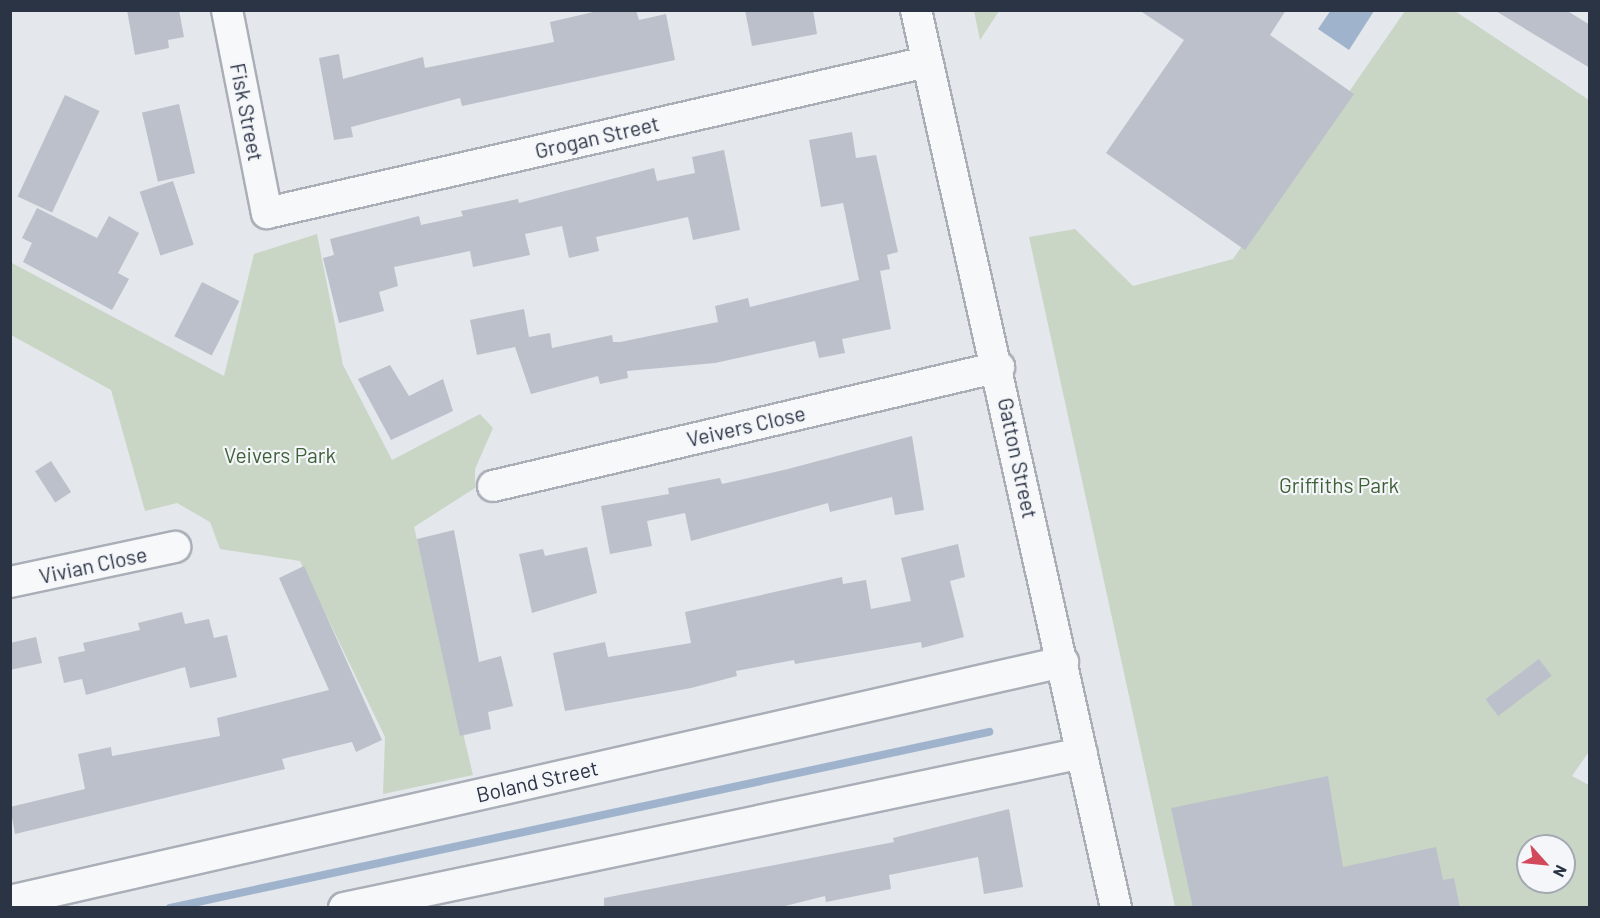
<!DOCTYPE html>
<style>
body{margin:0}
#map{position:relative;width:1600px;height:918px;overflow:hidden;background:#e4e7ec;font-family:Barlow,sans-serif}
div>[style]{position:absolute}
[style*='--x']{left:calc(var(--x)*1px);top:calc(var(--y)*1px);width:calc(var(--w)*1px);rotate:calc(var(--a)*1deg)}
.green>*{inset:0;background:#c9d6c5}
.water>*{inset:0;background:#9fb4cc}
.stream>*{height:8px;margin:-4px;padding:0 4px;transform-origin:4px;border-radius:4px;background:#9fb4cc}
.building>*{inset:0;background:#bbc0ca;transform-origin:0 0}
.roads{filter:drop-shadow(2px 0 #a9aeb7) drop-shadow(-2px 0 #a9aeb7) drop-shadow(0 2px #a9aeb7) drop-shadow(0 -2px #a9aeb7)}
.minor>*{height:30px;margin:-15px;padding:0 15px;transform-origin:15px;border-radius:15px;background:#f7f8fa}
span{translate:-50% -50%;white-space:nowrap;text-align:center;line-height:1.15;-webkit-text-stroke:4.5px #f4f6f9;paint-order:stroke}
.street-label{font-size:21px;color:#2b3445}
.park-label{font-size:21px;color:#3f6138}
.frame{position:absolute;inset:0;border:12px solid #2b3445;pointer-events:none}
.north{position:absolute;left:1516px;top:834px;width:60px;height:60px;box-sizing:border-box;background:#f4f6f9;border:2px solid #a4a8b1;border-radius:50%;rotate:117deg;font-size:16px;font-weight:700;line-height:24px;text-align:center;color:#2b3445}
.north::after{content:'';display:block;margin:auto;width:21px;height:27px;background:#d1495b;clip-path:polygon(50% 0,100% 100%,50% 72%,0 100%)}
</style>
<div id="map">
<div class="green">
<i style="clip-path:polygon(974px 11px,999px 11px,980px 40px)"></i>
<i style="clip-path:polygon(evenodd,1405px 11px,1455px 11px,1589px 100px,1590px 750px,1572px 776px,1589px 785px,1589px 907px,1175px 907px,1029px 237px,1075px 229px,1133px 286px,1233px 259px,1405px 11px,1528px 846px,1564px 846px,1564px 882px,1528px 882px,1528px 846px)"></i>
<i style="clip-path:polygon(317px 234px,343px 365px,392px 460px,480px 414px,493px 428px,475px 469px,475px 488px,414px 527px,473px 775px,383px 794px,385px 737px,300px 561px,220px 549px,210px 522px,177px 503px,145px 511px,111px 390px,11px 335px,10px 262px,224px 376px,254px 254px)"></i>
</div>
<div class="water">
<i style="clip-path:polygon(1331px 10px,1374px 10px,1374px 11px,1349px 50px,1318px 29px)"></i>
</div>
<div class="stream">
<i style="--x:170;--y:908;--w:838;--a:-12.13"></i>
</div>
<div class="building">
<i style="clip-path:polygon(127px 10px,179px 10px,184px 37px,168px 40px,169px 48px,135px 55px)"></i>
<i style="clip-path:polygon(602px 10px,636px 10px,639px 20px,666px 14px,675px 60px,462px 106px,460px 98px,351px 127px,353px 137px,334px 140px,319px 58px,339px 54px,343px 79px,423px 57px,425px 68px,554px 42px,550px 22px)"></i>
<i style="clip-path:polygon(745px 10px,813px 10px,817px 34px,752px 46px)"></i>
<i style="clip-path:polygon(1139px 10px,1286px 10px,1270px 35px,1354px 94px,1245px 250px,1106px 153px,1184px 40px)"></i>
<i style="clip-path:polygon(1494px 10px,1566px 10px,1590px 25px,1590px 68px)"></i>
<i style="left:65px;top:95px;width:38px;height:112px;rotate:25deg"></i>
<i style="left:179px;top:104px;width:71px;height:38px;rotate:77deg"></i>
<i style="clip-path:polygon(852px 132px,856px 158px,876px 155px,898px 252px,887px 255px,890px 269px,880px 271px,891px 329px,842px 339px,845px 353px,819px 358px,815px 341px,715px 363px,627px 371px,628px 378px,600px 384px,598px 376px,531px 394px,515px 347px,477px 355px,470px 320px,524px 309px,529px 337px,550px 333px,552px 348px,612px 335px,613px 342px,620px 342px,718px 322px,715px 306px,748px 298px,750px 307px,859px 280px,843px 203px,821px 207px,809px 140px)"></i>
<i style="clip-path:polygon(724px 150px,740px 230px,693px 240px,688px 217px,596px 237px,599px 251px,569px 258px,562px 226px,525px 234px,530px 255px,473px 267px,470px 251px,394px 267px,398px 286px,379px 292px,384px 311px,339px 323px,323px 258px,334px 255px,330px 239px,419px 216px,421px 225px,463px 216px,461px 211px,518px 199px,519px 203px,654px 168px,657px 181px,695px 173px,692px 157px)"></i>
<i style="left:173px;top:181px;width:67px;height:35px;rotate:72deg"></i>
<i style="clip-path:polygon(37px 208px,97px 238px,109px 216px,139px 233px,118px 273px,129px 279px,112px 310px,23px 262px,32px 243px,22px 238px)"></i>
<i style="left:202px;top:282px;width:42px;height:61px;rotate:27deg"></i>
<i style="clip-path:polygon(390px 365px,409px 396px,443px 379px,453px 411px,391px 440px,358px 379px)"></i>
<i style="clip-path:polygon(912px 436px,924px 510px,895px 515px,892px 497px,830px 512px,828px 503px,691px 541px,685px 513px,647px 521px,652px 546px,610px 554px,601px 506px,669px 494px,668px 488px,720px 478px,722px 484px,788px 469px)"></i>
<i style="left:51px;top:461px;width:37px;height:19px;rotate:57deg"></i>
<i style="clip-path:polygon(454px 530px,479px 662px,501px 656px,513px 706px,488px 712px,491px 729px,460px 736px,417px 539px)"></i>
<i style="clip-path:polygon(958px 544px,965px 577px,950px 581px,964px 637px,922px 648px,921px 642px,795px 664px,794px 660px,736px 671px,737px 676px,691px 688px,565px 711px,553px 653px,605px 642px,608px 657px,691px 643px,685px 612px,842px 577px,843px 584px,866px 580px,871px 609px,911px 601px,901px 558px)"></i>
<i style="clip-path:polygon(587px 547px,597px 593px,532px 613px,519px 554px,543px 549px,545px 556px)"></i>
<i style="clip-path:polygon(304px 566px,382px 740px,356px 752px,352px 742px,282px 759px,285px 769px,15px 834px,10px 807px,85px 789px,78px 754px,111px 747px,112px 756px,220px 736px,217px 718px,329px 690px,279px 578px)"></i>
<i style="clip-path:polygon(182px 612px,185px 624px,209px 619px,214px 638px,227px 635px,237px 677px,190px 688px,185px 667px,86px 695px,82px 679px,64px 683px,58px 657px,85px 651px,83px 643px,140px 630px,138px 623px)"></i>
<i style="clip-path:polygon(36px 637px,42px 663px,10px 670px,10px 643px)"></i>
<i style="left:1539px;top:659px;width:21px;height:67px;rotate:53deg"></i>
<i style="clip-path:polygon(1328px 776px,1343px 867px,1436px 847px,1443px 880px,1454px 878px,1460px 908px,1193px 908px,1171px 808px)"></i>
<i style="clip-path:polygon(1009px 809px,1023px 887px,984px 894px,978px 857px,889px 875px,891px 889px,826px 902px,825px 896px,777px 908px,604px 908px,604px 898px,894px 842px,893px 838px)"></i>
</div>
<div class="roads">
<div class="minor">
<i style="--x:227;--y:10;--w:207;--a:78.9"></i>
<i style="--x:267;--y:213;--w:677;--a:-12.89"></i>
<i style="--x:916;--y:10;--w:920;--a:77.44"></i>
<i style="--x:493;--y:486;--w:520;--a:-13.23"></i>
<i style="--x:10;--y:582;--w:169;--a:-12"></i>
<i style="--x:10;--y:901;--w:1080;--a:-12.79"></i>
<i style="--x:344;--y:908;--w:754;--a:-11.86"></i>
</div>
</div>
<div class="street-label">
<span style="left:247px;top:112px;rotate:79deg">Fisk Street</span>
<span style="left:597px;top:137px;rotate:-13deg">Grogan Street</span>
<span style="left:746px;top:426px;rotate:-13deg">Veivers Close</span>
<span style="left:1018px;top:458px;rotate:78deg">Gatton Street</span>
<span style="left:93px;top:565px;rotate:-12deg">Vivian Close</span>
<span style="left:537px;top:781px;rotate:-13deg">Boland Street</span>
</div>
<div class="park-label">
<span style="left:280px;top:455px">Veivers Park</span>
<span style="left:1339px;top:485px">Griffiths Park</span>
</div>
<div class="frame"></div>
<div class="north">N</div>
</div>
